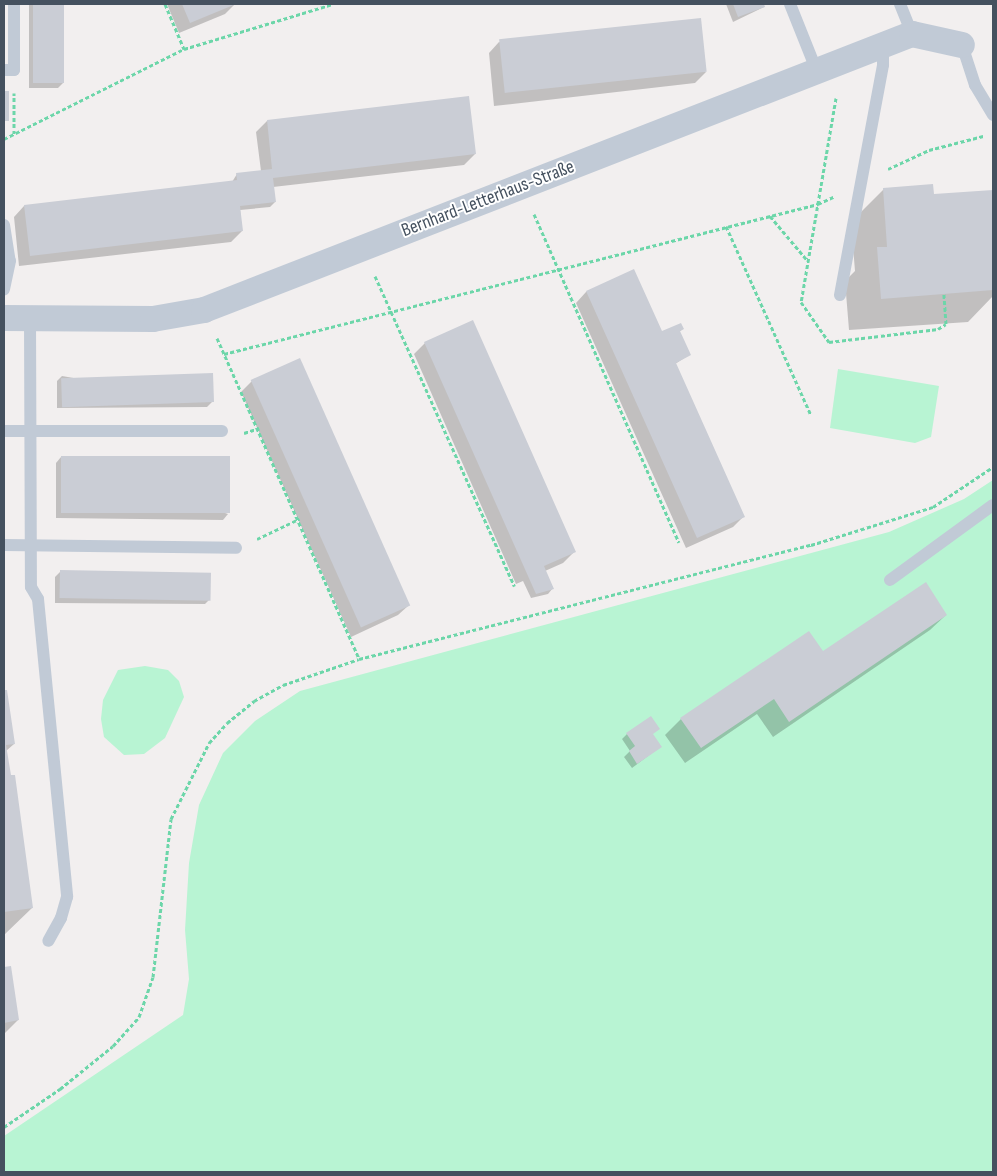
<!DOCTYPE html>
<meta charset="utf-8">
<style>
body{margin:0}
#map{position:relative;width:997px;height:1176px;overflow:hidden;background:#f2efef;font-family:"Sofia Sans Condensed",sans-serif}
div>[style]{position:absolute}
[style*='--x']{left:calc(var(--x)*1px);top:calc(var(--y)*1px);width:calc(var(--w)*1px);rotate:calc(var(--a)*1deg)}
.green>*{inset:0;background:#b8f4d3}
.shadow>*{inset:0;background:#0003}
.building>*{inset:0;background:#cacdd5;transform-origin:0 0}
.path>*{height:3px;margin-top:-1.5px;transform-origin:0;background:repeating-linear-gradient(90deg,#6cd6a9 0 4px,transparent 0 6.5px)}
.service>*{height:12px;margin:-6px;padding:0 6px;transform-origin:6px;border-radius:6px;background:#c1cad6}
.minor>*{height:26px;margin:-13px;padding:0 13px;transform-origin:13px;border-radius:13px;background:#c1cad6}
span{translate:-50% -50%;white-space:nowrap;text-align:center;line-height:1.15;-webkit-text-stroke:4px #fff;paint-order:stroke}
.street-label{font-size:19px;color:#45515f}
.frame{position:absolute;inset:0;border:5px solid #45515f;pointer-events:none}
</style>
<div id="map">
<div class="green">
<i style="clip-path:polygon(838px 369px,939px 386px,931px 437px,915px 443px,830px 428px)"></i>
<i style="clip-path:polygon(993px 480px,993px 1172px,4px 1172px,4px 1136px,183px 1015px,189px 979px,185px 930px,189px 863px,199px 805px,223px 753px,255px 721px,300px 691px,889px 532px,964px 499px)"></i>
<i style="clip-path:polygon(145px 666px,168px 670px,179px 681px,184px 697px,165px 738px,144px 754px,124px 755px,104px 737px,101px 719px,103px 700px,118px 670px)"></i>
</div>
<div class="shadow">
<i style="clip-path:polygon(29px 4px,63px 4px,63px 83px,58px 88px,29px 88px)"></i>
<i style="clip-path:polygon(167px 4px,235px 4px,225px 14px,179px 33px)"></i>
<i style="clip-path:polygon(726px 4px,763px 4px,764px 7px,733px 22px)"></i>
<i style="clip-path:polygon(499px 42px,706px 72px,695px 83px,494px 106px,489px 53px)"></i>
<i style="clip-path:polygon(267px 121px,475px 154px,464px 165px,273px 187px,275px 202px,270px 207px,240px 210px,242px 231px,231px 242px,19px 266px,14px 217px,24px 206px,232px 182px,237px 174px,261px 171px,256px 132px)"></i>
<i style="clip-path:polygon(884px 189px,933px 196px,993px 191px,993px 296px,968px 322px,849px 330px,845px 281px,855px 271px,851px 222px)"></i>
<i style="clip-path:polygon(634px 271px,662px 334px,683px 329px,679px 332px,689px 355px,675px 364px,743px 517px,733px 527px,686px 548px,576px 303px,586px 292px)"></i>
<i style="clip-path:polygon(425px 343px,574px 552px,563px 563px,545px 571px,553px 588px,548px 594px,531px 598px,523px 581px,516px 584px,414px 354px)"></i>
<i style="clip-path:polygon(62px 376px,212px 402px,207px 407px,57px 408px,57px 381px)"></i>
<i style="clip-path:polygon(252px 381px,409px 605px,398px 615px,351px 637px,241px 392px)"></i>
<i style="clip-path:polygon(61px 457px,228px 514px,223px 520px,56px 518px,56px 463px)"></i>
<i style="clip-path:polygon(60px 572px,210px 599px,205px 604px,55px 603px,55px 577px)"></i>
<i style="clip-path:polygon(946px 615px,930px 630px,773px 737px,757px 714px,685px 763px,665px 735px,681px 719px,823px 653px)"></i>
<i style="clip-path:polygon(6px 691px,14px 744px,6px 751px,32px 908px,4px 935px)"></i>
<i style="clip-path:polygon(627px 734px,652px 735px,660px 747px,632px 768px,624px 757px,630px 751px,622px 739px)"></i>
<i style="clip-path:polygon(4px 968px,10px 968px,18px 1020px,4px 1034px)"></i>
</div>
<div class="building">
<i style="left:33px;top:4px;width:31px;height:79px"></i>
<i style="clip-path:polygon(182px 4px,236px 4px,190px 23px)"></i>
<i style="clip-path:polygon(733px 4px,764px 4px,765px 7px,738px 17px)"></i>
<i style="left:701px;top:18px;width:54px;height:203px;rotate:84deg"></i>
<i style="left:4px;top:91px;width:5px;height:30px"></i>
<i style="clip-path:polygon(469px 96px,476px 154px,273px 178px,276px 202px,240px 206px,243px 231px,30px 256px,24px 205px,237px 180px,236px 173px,272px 169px,267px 120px)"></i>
<i style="clip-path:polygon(933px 184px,934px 194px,993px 190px,993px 290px,881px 299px,877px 247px,887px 247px,883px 188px)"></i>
<i style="clip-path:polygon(634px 269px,662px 331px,681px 323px,684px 329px,680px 331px,691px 355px,676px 363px,745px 517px,697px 538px,586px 291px)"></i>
<i style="clip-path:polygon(473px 320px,576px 552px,544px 566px,554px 589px,536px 594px,424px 342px)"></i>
<i style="left:300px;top:358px;width:271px;height:54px;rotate:66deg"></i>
<i style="left:213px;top:373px;width:29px;height:152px;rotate:88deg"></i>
<i style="left:61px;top:456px;width:169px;height:57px"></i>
<i style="left:60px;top:570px;width:151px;height:28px;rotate:1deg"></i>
<i style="clip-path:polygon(926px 582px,947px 615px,789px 722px,774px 699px,701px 748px,680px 718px,809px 631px,823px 651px)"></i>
<i style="clip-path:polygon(4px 690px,7px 690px,15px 744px,6px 745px,11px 775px,15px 775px,33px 908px,4px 912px)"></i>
<i style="clip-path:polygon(651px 716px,660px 729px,653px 734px,662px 747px,637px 764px,629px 751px,635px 746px,626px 733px)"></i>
<i style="clip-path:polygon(11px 966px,19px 1020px,4px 1023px,4px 967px)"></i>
</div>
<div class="path">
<i style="--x:165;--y:4;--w:49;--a:67.1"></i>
<i style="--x:184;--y:49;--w:156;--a:-16.8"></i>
<i style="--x:836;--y:98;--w:207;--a:99.7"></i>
<i style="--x:801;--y:302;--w:49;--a:55"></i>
<i style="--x:829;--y:342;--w:110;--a:-6.8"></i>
<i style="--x:938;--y:329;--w:9;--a:-32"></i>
<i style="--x:946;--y:324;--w:30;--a:-94"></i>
<i style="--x:14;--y:134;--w:41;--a:-90"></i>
<i style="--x:4;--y:139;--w:201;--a:-26.6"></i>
<i style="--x:888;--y:169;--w:45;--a:-24.9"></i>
<i style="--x:929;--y:150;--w:56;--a:-14.5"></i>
<i style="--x:534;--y:214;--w:359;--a:66.2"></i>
<i style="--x:770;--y:216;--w:57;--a:49.9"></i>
<i style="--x:726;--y:226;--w:207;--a:65.8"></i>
<i style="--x:375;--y:276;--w:340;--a:65.8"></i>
<i style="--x:217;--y:338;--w:351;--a:66.1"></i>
<i style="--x:224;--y:354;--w:613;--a:-14.17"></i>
<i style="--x:818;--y:204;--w:17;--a:-25"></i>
<i style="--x:244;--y:433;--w:16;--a:-18"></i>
<i style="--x:257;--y:539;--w:47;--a:-25.5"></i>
<i style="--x:4;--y:1127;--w:68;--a:-34.2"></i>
<i style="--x:60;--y:1089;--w:68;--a:-39.1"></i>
<i style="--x:113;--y:1046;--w:39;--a:-48"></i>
<i style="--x:139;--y:1017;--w:42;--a:-70.7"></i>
<i style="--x:153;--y:977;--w:159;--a:-83.5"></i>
<i style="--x:171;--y:819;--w:85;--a:-63.4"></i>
<i style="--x:209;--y:743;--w:27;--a:-48"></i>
<i style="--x:227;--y:723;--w:35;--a:-39"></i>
<i style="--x:254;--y:701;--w:33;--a:-29"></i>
<i style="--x:283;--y:685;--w:80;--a:-18.9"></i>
<i style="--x:359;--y:659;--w:466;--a:-14.2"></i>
<i style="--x:811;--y:545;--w:128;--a:-17.3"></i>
<i style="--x:933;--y:507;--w:72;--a:-33.7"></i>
</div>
<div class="service">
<i style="--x:790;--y:4;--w:70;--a:68.2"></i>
<i style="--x:900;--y:4;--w:32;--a:68"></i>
<i style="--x:962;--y:45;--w:42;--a:72"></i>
<i style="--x:975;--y:85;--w:35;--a:59"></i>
<i style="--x:4;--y:70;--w:10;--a:0"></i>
<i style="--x:14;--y:70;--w:66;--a:-90"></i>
<i style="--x:4;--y:225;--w:36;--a:81"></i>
<i style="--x:10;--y:261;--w:29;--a:102"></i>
<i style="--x:840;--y:295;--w:234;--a:-79.4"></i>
<i style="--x:883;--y:65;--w:21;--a:-90"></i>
<i style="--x:30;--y:318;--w:269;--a:89.8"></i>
<i style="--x:31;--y:587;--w:14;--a:60"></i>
<i style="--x:38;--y:599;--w:299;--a:84.4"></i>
<i style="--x:67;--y:897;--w:22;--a:106"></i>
<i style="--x:61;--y:918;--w:26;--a:119"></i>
<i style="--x:4;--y:431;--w:218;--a:0"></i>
<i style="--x:4;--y:545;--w:232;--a:0.7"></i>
<i style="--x:890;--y:580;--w:127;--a:-36.1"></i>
</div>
<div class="minor">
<i style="--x:4;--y:318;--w:149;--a:0.4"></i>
<i style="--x:153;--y:319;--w:52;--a:-10"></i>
<i style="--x:204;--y:310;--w:760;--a:-21.3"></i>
<i style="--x:912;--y:34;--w:51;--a:12.4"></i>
</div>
<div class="street-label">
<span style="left:488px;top:199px;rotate:-21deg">Bernhard-Letterhaus-Straße</span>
</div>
<div class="frame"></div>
</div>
